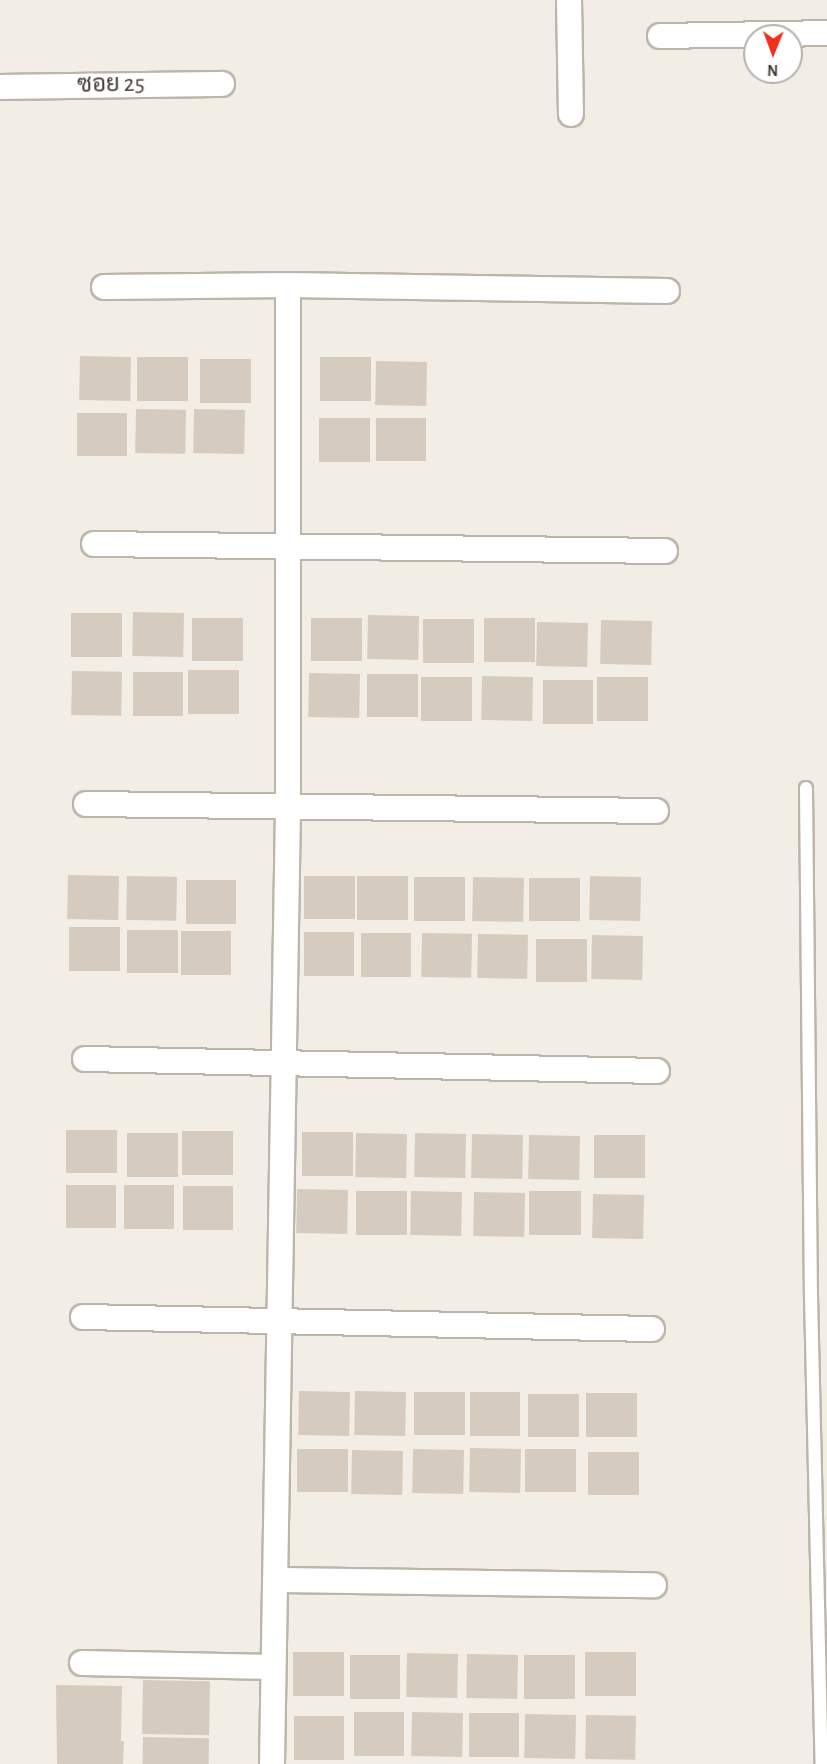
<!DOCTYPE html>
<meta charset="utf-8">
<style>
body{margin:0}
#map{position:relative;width:827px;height:1764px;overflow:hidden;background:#f2eee6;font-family:"Alegreya Sans",Sarabun,sans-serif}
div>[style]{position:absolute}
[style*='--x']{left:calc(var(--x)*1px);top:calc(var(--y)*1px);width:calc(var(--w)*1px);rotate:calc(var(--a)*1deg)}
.building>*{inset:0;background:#d6cbbf;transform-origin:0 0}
.roads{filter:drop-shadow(2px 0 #bdb5a9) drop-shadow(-2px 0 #bdb5a9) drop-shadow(0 2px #bdb5a9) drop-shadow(0 -2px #bdb5a9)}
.lane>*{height:12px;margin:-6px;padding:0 6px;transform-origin:6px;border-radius:6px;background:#fff}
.street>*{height:24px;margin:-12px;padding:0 12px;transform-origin:12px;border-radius:12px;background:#fff}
span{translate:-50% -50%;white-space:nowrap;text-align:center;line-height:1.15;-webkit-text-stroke:6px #fff;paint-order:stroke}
.street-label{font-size:24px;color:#453e36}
.north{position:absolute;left:743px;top:24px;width:60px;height:60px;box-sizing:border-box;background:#fff;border:2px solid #b5b2af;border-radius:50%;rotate:181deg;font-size:16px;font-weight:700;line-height:24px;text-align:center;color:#453e36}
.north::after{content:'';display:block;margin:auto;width:21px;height:27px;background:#f12f1e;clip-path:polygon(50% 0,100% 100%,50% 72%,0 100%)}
</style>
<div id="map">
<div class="building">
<i style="left:80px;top:356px;width:51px;height:44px;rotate:1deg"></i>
<i style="left:137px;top:357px;width:51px;height:44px"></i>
<i style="left:320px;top:357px;width:51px;height:44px"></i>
<i style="left:200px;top:359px;width:51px;height:44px"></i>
<i style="left:376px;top:361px;width:51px;height:44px;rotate:1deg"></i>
<i style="left:136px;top:409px;width:50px;height:44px;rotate:1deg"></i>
<i style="left:194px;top:409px;width:51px;height:44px;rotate:1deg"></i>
<i style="left:77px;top:413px;width:50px;height:43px"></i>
<i style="left:319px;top:418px;width:51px;height:44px"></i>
<i style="left:376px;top:418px;width:50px;height:43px"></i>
<i style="left:133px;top:612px;width:51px;height:44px;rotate:1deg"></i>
<i style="left:71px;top:613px;width:51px;height:44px"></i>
<i style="left:368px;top:615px;width:51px;height:44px;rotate:1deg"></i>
<i style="left:192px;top:618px;width:51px;height:43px"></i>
<i style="left:311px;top:618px;width:51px;height:43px"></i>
<i style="left:484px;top:618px;width:51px;height:44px"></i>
<i style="left:423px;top:619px;width:51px;height:44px"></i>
<i style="left:601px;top:620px;width:51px;height:44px;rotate:1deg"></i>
<i style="left:537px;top:622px;width:51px;height:44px;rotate:1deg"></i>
<i style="left:188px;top:670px;width:51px;height:44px"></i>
<i style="left:72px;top:671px;width:50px;height:44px;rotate:1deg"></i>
<i style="left:133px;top:672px;width:50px;height:44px"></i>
<i style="left:309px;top:673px;width:51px;height:44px;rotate:1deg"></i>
<i style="left:367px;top:674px;width:51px;height:43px"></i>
<i style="left:482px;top:676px;width:51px;height:44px;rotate:1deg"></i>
<i style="left:421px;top:677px;width:51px;height:44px"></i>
<i style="left:597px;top:677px;width:51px;height:44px"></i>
<i style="left:543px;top:680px;width:50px;height:44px"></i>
<i style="left:68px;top:875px;width:51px;height:44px;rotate:1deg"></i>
<i style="left:127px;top:876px;width:50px;height:44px;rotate:1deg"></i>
<i style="left:304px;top:876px;width:51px;height:43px"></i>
<i style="left:357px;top:876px;width:51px;height:44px"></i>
<i style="left:590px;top:876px;width:51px;height:44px;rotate:1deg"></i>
<i style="left:414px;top:877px;width:51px;height:44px"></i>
<i style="left:473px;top:877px;width:51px;height:44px;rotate:1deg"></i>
<i style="left:529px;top:878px;width:51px;height:43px"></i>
<i style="left:186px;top:880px;width:50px;height:44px"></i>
<i style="left:69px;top:927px;width:51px;height:44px"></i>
<i style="left:127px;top:930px;width:51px;height:43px"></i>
<i style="left:181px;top:931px;width:50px;height:44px"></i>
<i style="left:304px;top:932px;width:50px;height:44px"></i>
<i style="left:361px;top:933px;width:50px;height:44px"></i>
<i style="left:422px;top:933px;width:50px;height:44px;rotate:1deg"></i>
<i style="left:478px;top:934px;width:50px;height:44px;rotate:1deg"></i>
<i style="left:592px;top:935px;width:51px;height:44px;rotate:1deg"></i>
<i style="left:536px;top:939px;width:51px;height:43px"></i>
<i style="left:66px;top:1130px;width:51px;height:43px"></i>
<i style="left:182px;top:1131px;width:51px;height:44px"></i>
<i style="left:302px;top:1132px;width:51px;height:44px"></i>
<i style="left:127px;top:1133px;width:51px;height:44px"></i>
<i style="left:356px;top:1133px;width:51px;height:44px;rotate:1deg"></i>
<i style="left:415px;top:1133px;width:51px;height:44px;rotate:1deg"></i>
<i style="left:472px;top:1134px;width:51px;height:44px;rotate:1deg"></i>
<i style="left:529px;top:1135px;width:51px;height:44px;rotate:1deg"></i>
<i style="left:594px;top:1135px;width:51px;height:43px"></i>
<i style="left:66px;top:1185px;width:50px;height:43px"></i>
<i style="left:124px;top:1185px;width:50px;height:44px"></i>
<i style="left:183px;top:1186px;width:50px;height:44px"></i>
<i style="left:297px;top:1189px;width:51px;height:44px;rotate:1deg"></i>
<i style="left:356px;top:1191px;width:51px;height:44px"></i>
<i style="left:411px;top:1191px;width:51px;height:44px;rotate:1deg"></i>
<i style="left:529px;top:1191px;width:52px;height:44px"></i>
<i style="left:474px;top:1192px;width:51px;height:44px;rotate:1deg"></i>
<i style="left:593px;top:1194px;width:51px;height:44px;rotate:1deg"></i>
<i style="left:299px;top:1391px;width:51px;height:44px;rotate:1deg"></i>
<i style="left:355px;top:1391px;width:51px;height:44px;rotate:1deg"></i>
<i style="left:414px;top:1392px;width:51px;height:43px"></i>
<i style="left:470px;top:1392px;width:50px;height:44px"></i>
<i style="left:586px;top:1393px;width:51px;height:44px"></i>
<i style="left:528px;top:1394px;width:51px;height:43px"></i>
<i style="left:470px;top:1448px;width:51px;height:44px;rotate:1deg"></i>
<i style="left:297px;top:1449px;width:51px;height:43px"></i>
<i style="left:413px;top:1449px;width:51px;height:44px;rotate:1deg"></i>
<i style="left:525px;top:1449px;width:51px;height:43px"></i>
<i style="left:352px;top:1450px;width:51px;height:44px;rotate:1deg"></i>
<i style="left:588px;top:1452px;width:51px;height:43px"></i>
<i style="left:293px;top:1652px;width:51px;height:44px"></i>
<i style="left:585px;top:1652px;width:51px;height:44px"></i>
<i style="left:407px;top:1653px;width:51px;height:44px;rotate:1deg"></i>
<i style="left:467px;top:1654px;width:51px;height:44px;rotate:1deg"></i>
<i style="left:350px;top:1655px;width:50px;height:44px"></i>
<i style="left:524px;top:1655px;width:51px;height:44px"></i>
<i style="left:143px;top:1680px;width:67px;height:54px;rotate:1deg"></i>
<i style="clip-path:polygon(56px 1685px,122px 1686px,121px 1741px,124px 1741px,123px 1764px,57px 1764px)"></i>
<i style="left:354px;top:1712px;width:50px;height:44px"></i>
<i style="left:412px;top:1712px;width:51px;height:44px;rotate:1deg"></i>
<i style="left:469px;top:1713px;width:50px;height:44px"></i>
<i style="left:525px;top:1714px;width:51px;height:44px;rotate:1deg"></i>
<i style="left:586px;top:1715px;width:50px;height:44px;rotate:1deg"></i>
<i style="left:294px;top:1716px;width:50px;height:44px"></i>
<i style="left:143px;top:1737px;width:66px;height:27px;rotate:1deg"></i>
</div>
<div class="roads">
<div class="lane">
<i style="--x:806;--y:788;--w:508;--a:89.44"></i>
<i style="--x:811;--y:1296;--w:468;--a:88.7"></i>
</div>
<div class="street">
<i style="--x:569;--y:0;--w:114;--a:89"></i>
<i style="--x:660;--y:36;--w:167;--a:-1"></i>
<i style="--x:0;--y:87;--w:222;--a:-0.8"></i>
<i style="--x:104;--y:287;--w:184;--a:-0.6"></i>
<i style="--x:288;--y:285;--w:379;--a:0.9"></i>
<i style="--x:94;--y:544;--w:571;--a:0.7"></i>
<i style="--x:86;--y:804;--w:570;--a:0.7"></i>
<i style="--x:85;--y:1059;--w:572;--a:1.2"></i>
<i style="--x:83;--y:1317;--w:569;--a:1.21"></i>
<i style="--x:276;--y:1580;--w:378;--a:0.8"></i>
<i style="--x:82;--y:1663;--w:191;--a:1.2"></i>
<i style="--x:272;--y:1764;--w:956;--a:-89.04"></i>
<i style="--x:288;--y:808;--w:523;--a:-90"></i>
</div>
</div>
<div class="street-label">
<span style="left:111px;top:85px;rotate:-1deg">ซอย 25</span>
</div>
<div class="north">N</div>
</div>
